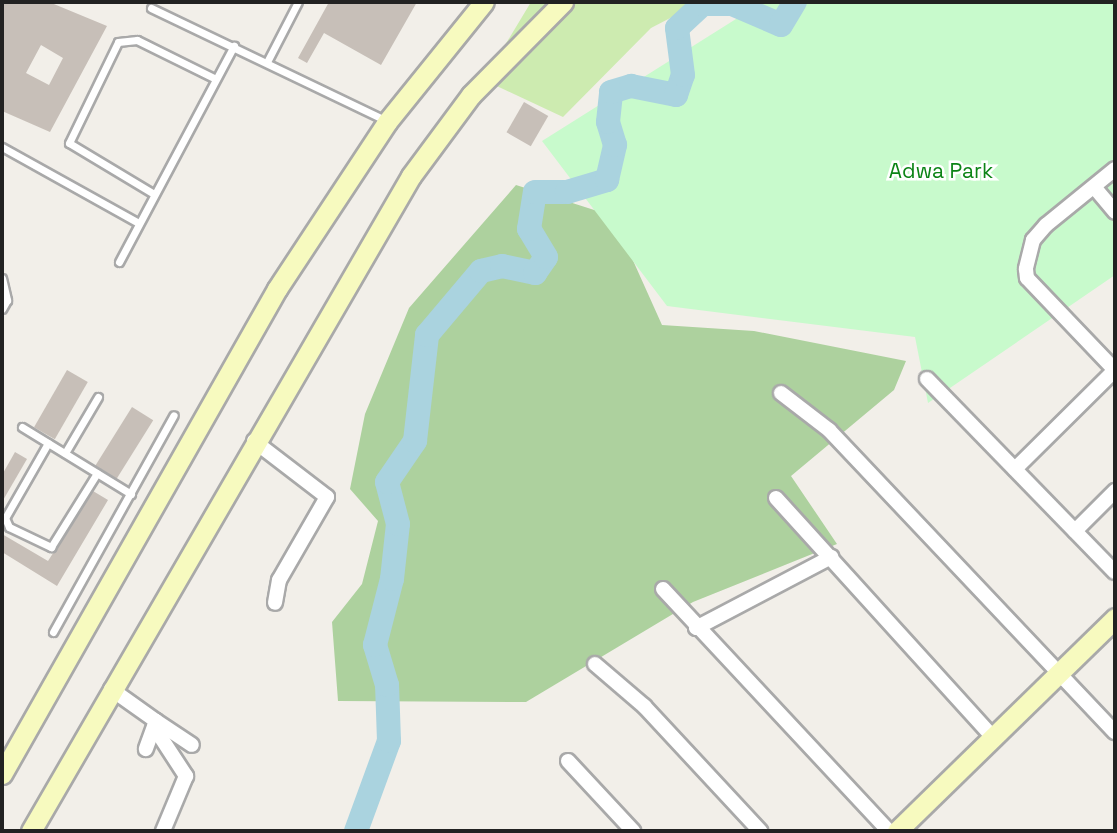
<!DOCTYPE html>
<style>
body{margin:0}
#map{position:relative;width:1117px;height:833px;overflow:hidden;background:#f2efe9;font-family:"Space Grotesk",sans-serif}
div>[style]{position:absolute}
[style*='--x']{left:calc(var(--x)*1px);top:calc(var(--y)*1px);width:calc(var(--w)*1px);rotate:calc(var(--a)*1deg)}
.grass>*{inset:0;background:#cdebb0}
.forest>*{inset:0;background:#add19e}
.park>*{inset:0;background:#c8facc}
.river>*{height:24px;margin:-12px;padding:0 12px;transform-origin:12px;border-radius:12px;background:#aad3df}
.building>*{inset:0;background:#c7bfb8;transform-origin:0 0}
.roads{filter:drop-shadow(2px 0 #a9a9a9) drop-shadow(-2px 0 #a9a9a9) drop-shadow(0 2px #a9a9a9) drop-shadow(0 -2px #a9a9a9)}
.lane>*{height:7px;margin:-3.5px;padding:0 3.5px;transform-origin:3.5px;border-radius:3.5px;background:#fff}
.street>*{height:14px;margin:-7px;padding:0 7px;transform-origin:7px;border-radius:7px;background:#fff}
.secondary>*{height:19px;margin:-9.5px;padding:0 9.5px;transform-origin:9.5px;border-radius:9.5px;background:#f7fabf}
span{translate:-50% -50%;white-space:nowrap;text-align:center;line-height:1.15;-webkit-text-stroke:5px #fff;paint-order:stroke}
.park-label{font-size:21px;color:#0c8416}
.frame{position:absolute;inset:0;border:4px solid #222;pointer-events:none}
</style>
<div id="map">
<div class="grass">
<i style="clip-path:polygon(531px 2px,701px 2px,651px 28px,563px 117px,484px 80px)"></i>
</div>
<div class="forest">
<i style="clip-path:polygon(516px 185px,613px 216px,662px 325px,754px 331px,906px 361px,894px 390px,791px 476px,837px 544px,693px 602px,526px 702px,338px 701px,332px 622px,362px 584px,378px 521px,350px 489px,365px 414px,409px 308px)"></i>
</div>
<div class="park">
<i style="clip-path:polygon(763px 2px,1115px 2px,1115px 275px,928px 403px,915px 337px,667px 306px,542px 141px)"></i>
</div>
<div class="river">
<i style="--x:356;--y:831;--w:96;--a:-69.9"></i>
<i style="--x:389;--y:741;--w:56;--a:-92"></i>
<i style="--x:387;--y:685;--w:42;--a:-106.7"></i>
<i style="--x:375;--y:645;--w:68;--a:-75.6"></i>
<i style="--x:392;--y:579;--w:55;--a:-83.8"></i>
<i style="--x:398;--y:524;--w:43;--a:-104.7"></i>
<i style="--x:387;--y:482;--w:50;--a:-55.7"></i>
<i style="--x:415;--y:441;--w:107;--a:-83.5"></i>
<i style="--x:427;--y:335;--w:84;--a:-49.8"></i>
<i style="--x:481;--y:271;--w:22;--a:-13"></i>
<i style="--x:502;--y:266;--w:34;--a:12"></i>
<i style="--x:535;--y:273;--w:19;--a:-55"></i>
<i style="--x:546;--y:257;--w:33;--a:-121"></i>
<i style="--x:529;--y:229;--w:37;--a:-81"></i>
<i style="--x:535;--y:192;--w:32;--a:0"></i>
<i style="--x:567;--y:192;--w:42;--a:-16.7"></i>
<i style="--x:607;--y:180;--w:36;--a:-77"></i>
<i style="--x:615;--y:145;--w:24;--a:-107"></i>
<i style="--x:608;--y:122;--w:30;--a:-84"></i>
<i style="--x:611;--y:92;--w:21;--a:-17"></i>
<i style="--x:631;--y:86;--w:46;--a:11.3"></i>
<i style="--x:676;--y:95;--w:21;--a:-71"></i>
<i style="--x:683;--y:75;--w:47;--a:-97.3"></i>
<i style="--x:677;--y:28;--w:35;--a:-43"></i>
<i style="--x:703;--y:4;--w:29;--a:0"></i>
<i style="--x:732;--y:4;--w:53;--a:23.2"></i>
<i style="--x:781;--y:25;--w:27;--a:-59"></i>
</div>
<div class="building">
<i style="clip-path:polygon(evenodd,2px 2px,49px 2px,107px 26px,50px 132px,2px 111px,2px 2px,41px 45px,63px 58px,49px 85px,26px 73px,41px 45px)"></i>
<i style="clip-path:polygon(329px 2px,417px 2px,381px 65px,324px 33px,307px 63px,298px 58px)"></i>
<i style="left:524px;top:102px;width:28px;height:35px;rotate:30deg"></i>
<i style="left:67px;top:370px;width:24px;height:66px;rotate:30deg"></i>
<i style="left:132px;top:407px;width:25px;height:69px;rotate:32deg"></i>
<i style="clip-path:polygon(15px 452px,27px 459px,2px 502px,2px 475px)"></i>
<i style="clip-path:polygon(93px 491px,108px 500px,57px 586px,2px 552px,2px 534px,48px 561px)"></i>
</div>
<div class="roads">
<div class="lane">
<i style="--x:151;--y:8;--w:262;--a:25.6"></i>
<i style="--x:268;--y:60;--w:65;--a:-62.7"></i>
<i style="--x:2;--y:147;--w:154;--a:29.1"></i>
<i style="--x:154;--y:194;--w:99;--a:-149"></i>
<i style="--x:69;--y:143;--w:112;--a:-64.1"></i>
<i style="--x:118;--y:42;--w:19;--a:-6"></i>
<i style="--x:137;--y:40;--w:86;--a:26.3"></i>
<i style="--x:119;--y:262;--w:245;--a:-62"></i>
<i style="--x:2;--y:278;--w:23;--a:77"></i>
<i style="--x:7;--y:300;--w:10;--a:119"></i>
<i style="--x:22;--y:427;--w:128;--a:31.6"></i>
<i style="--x:48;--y:443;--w:86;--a:119.8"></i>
<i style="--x:5;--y:518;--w:10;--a:66"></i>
<i style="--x:9;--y:527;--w:47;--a:25.5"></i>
<i style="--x:51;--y:547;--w:87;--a:-58.1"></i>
<i style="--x:65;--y:453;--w:65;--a:-59.5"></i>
<i style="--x:53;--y:632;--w:248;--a:-60.9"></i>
</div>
<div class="street">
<i style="--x:1115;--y:169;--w:89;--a:140.9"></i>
<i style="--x:1046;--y:225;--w:20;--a:131"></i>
<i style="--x:1033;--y:240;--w:30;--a:104"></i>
<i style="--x:1026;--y:269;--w:9;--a:84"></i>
<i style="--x:1027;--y:278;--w:127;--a:46.3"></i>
<i style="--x:1095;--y:188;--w:31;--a:50"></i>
<i style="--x:927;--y:379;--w:269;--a:45.8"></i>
<i style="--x:781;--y:393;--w:61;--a:37.6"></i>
<i style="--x:829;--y:430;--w:416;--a:46.6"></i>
<i style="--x:254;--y:441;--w:92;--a:37.5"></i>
<i style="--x:327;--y:497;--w:96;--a:120"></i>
<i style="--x:279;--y:580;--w:23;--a:100"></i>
<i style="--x:1015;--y:469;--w:141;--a:-44.7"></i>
<i style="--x:776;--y:498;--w:323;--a:47.8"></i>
<i style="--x:1075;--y:531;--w:57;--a:-45"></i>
<i style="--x:663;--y:589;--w:331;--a:47"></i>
<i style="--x:696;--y:628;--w:153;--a:-27.7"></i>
<i style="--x:595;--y:664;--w:65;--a:40.6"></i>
<i style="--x:644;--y:706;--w:171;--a:47.1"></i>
<i style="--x:111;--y:689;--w:55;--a:35.4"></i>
<i style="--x:156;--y:721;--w:30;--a:110"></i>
<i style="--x:156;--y:721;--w:43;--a:33.7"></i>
<i style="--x:154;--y:727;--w:59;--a:56.9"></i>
<i style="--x:186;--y:776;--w:60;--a:112.7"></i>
<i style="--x:568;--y:761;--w:96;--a:47.1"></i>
</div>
<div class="secondary">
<i style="--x:2;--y:774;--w:558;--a:-60.45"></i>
<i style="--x:277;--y:289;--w:200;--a:-56.6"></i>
<i style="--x:387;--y:122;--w:154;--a:-51.1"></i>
<i style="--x:31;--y:831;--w:757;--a:-59.88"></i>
<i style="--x:411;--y:176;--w:101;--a:-53.5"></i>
<i style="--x:471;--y:95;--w:131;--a:-45.3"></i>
<i style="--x:897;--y:831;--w:305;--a:-44.3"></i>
</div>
</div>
<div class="park-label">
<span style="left:941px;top:171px">Adwa Park</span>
</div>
<div class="frame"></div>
</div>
